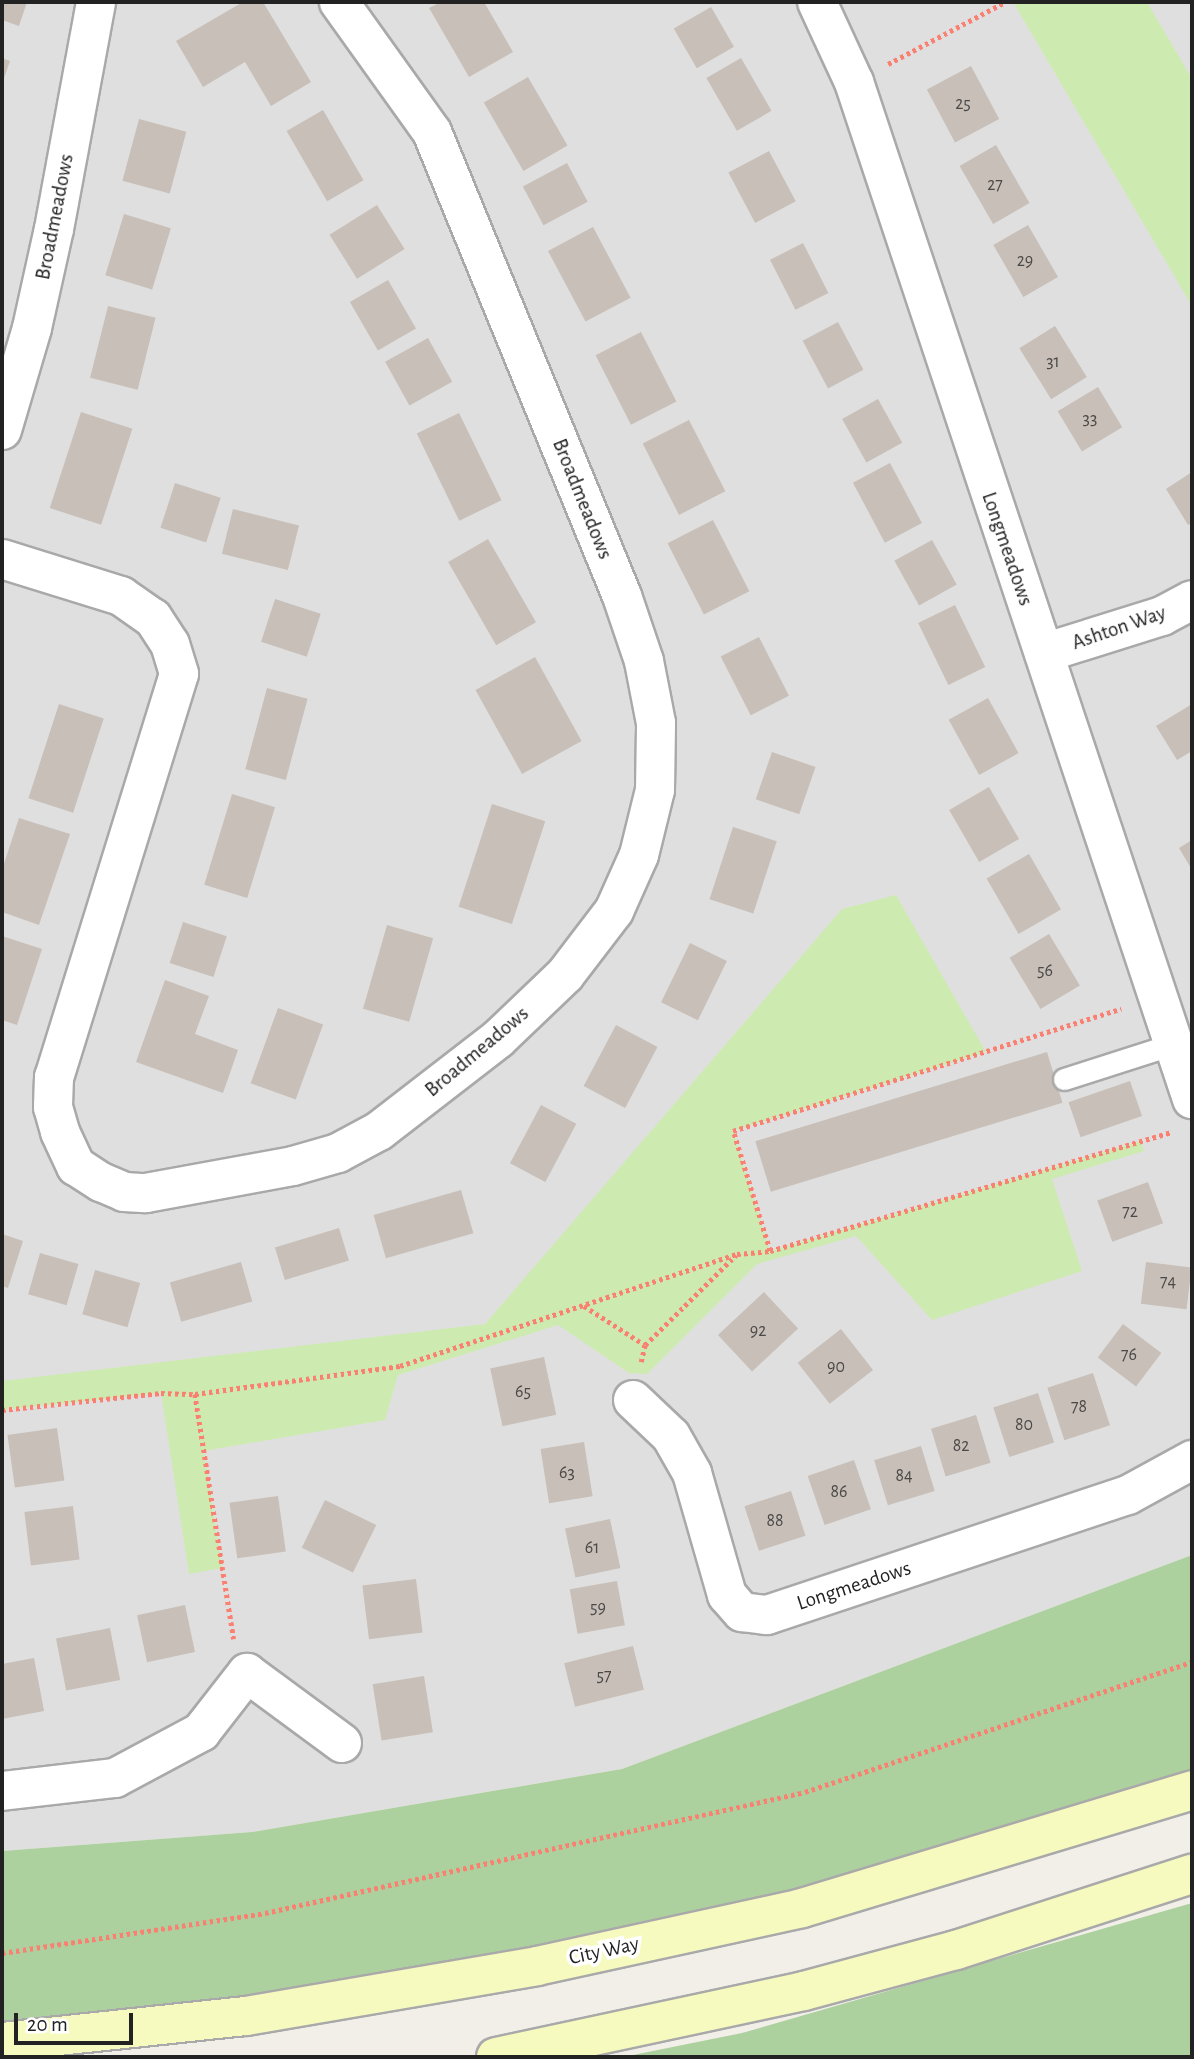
<!DOCTYPE html>
<style>
body{margin:0}
#map{position:relative;width:1194px;height:2059px;overflow:hidden;background:#f2efe9;font-family:"Alegreya Sans",sans-serif}
div>[style]{position:absolute}
[style*='--x']{left:calc(var(--x)*1px);top:calc(var(--y)*1px);width:calc(var(--w)*1px);rotate:calc(var(--a)*1deg)}
.residential>*{inset:0;background:#e0dfdf}
.grass>*{inset:0;background:#cdebb0}
.forest>*{inset:0;background:#add19e}
.building>*{inset:0;background:#c7bfb8;transform-origin:0 0}
.path>*{height:4.5px;margin-top:-2.25px;transform-origin:0;background:repeating-linear-gradient(90deg,#fa8072 0 3.5px,transparent 0 7px)}
.roads{filter:drop-shadow(2px 0 #a9a9a9) drop-shadow(-2px 0 #a9a9a9) drop-shadow(0 2px #a9a9a9) drop-shadow(0 -2px #a9a9a9)}
.lane>*{height:21px;margin:-10.5px;padding:0 10.5px;transform-origin:10.5px;border-radius:10.5px;background:#fff}
.street>*{height:38px;margin:-19px;padding:0 19px;transform-origin:19px;border-radius:19px;background:#fff}
.secondary>*{height:38px;margin:-19px;padding:0 19px;transform-origin:19px;border-radius:19px;background:#f7fabf}
span{translate:-50% -50%;white-space:nowrap;text-align:center;line-height:1.15;-webkit-text-stroke:7px #fff;paint-order:stroke}
.number-label{font-size:18px;color:#4b4948}
.number-label span{-webkit-text-stroke-width:0}
.street-label{font-size:21px;color:#222}
.frame{position:absolute;inset:0;border:4px solid #222;pointer-events:none}
.scale{position:absolute;left:14px;top:2013px;width:119px;height:32px;box-sizing:border-box;border:4px solid #222;border-top:0;padding-left:9px;font-size:21px;line-height:24px;white-space:nowrap;color:#222;-webkit-text-stroke:5px #fff;paint-order:stroke}
</style>
<div id="map">
<div class="residential">
<i style="clip-path:polygon(2px 2px,1192px 2px,1192px 1555px,622px 1769px,252px 1832px,2px 1851px)"></i>
</div>
<div class="grass">
<i style="clip-path:polygon(1013px 2px,1147px 2px,1192px 79px,1192px 306px)"></i>
<i style="clip-path:polygon(896px 895px,986px 1052px,733px 1131px,770px 1251px,1141px 1141px,1144px 1151px,1052px 1179px,1082px 1271px,932px 1320px,856px 1236px,757px 1264px,647px 1374px,629px 1373px,558px 1325px,398px 1375px,385px 1420px,204px 1451px,222px 1568px,189px 1574px,161px 1393px,2px 1410px,2px 1381px,485px 1324px,842px 909px)"></i>
</div>
<div class="forest">
<i style="clip-path:polygon(1192px 1555px,1192px 1790px,802px 1908px,2px 2042px,2px 1851px,252px 1832px,622px 1769px)"></i>
<i style="clip-path:polygon(1192px 1903px,1192px 2057px,623px 2057px,742px 2033px)"></i>
</div>
<div class="building">
<i style="clip-path:polygon(2px 2px,27px 2px,19px 26px,2px 20px)"></i>
<i style="clip-path:polygon(243px 2px,263px 2px,311px 82px,271px 106px,245px 62px,203px 87px,176px 41px)"></i>
<i style="clip-path:polygon(441px 2px,484px 2px,513px 52px,469px 77px,429px 8px)"></i>
<i style="left:711px;top:7px;width:46px;height:43px;rotate:60deg"></i>
<i style="clip-path:polygon(2px 58px,10px 61px,2px 84px)"></i>
<i style="left:741px;top:58px;width:61px;height:40px;rotate:60deg"></i>
<i style="left:971px;top:66px;width:60px;height:50px;rotate:62deg"></i>
<i style="left:528px;top:77px;width:79px;height:51px;rotate:60deg"></i>
<i style="left:323px;top:110px;width:81px;height:42px;rotate:60deg"></i>
<i style="left:139px;top:119px;width:49px;height:64px;rotate:15deg"></i>
<i style="left:996px;top:145px;width:67px;height:42px;rotate:60deg"></i>
<i style="left:769px;top:151px;width:57px;height:46px;rotate:62deg"></i>
<i style="left:567px;top:163px;width:44px;height:50px;rotate:62deg"></i>
<i style="left:377px;top:205px;width:52px;height:56px;rotate:58deg"></i>
<i style="left:124px;top:214px;width:49px;height:64px;rotate:17deg"></i>
<i style="left:1028px;top:225px;width:60px;height:40px;rotate:60deg"></i>
<i style="left:593px;top:227px;width:80px;height:51px;rotate:62deg"></i>
<i style="left:803px;top:243px;width:56px;height:37px;rotate:63deg"></i>
<i style="left:388px;top:280px;width:56px;height:44px;rotate:60deg"></i>
<i style="left:108px;top:306px;width:49px;height:74px;rotate:14deg"></i>
<i style="left:838px;top:322px;width:54px;height:40px;rotate:62deg"></i>
<i style="left:1055px;top:326px;width:60px;height:42px;rotate:58deg"></i>
<i style="left:641px;top:332px;width:78px;height:51px;rotate:63deg"></i>
<i style="left:428px;top:338px;width:50px;height:49px;rotate:61deg"></i>
<i style="left:1098px;top:387px;width:47px;height:47px;rotate:59deg"></i>
<i style="left:878px;top:399px;width:50px;height:41px;rotate:61deg"></i>
<i style="left:81px;top:412px;width:54px;height:101px;rotate:18deg"></i>
<i style="left:459px;top:413px;width:97px;height:47px;rotate:64deg"></i>
<i style="left:689px;top:420px;width:80px;height:52px;rotate:63deg"></i>
<i style="left:890px;top:463px;width:68px;height:42px;rotate:62deg"></i>
<i style="clip-path:polygon(1192px 472px,1192px 523px,1188px 525px,1166px 489px)"></i>
<i style="left:175px;top:483px;width:48px;height:47px;rotate:18deg"></i>
<i style="left:233px;top:509px;width:68px;height:46px;rotate:14deg"></i>
<i style="left:713px;top:520px;width:80px;height:51px;rotate:63deg"></i>
<i style="left:488px;top:539px;width:96px;height:46px;rotate:60deg"></i>
<i style="left:932px;top:540px;width:51px;height:43px;rotate:61deg"></i>
<i style="left:275px;top:599px;width:48px;height:45px;rotate:18deg"></i>
<i style="left:955px;top:605px;width:69px;height:41px;rotate:64deg"></i>
<i style="left:759px;top:637px;width:66px;height:43px;rotate:63deg"></i>
<i style="left:535px;top:657px;width:96px;height:68px;rotate:61deg"></i>
<i style="left:267px;top:688px;width:42px;height:84px;rotate:15deg"></i>
<i style="left:988px;top:698px;width:63px;height:45px;rotate:61deg"></i>
<i style="left:59px;top:704px;width:47px;height:99px;rotate:18deg"></i>
<i style="clip-path:polygon(1192px 704px,1192px 751px,1177px 760px,1156px 726px)"></i>
<i style="left:772px;top:752px;width:46px;height:50px;rotate:19deg"></i>
<i style="left:989px;top:787px;width:60px;height:46px;rotate:60deg"></i>
<i style="left:232px;top:794px;width:45px;height:95px;rotate:17deg"></i>
<i style="left:492px;top:804px;width:56px;height:108px;rotate:18deg"></i>
<i style="clip-path:polygon(19px 818px,70px 834px,39px 925px,2px 912px,2px 870px)"></i>
<i style="left:733px;top:827px;width:46px;height:76px;rotate:18deg"></i>
<i style="clip-path:polygon(1192px 840px,1192px 870px,1179px 848px)"></i>
<i style="left:1029px;top:854px;width:64px;height:49px;rotate:60deg"></i>
<i style="left:183px;top:922px;width:46px;height:43px;rotate:18deg"></i>
<i style="left:387px;top:925px;width:48px;height:87px;rotate:16deg"></i>
<i style="left:1049px;top:934px;width:60px;height:46px;rotate:59deg"></i>
<i style="clip-path:polygon(2px 936px,42px 949px,17px 1025px,2px 1020px)"></i>
<i style="left:690px;top:943px;width:41px;height:66px;rotate:26deg"></i>
<i style="clip-path:polygon(165px 980px,209px 996px,195px 1034px,238px 1050px,223px 1093px,136px 1062px)"></i>
<i style="left:278px;top:1008px;width:48px;height:80px;rotate:20deg"></i>
<i style="left:616px;top:1025px;width:47px;height:69px;rotate:28deg"></i>
<i style="left:1047px;top:1052px;width:53px;height:305px;rotate:73deg"></i>
<i style="left:1130px;top:1081px;width:37px;height:65px;rotate:71deg"></i>
<i style="left:541px;top:1105px;width:40px;height:66px;rotate:28deg"></i>
<i style="left:1148px;top:1182px;width:44px;height:54px;rotate:70deg"></i>
<i style="left:461px;top:1190px;width:45px;height:91px;rotate:74deg"></i>
<i style="left:339px;top:1228px;width:34px;height:67px;rotate:73deg"></i>
<i style="clip-path:polygon(2px 1234px,23px 1241px,8px 1288px,2px 1286px)"></i>
<i style="left:40px;top:1253px;width:40px;height:43px;rotate:16deg"></i>
<i style="left:241px;top:1262px;width:41px;height:74px;rotate:74deg"></i>
<i style="left:1146px;top:1262px;width:46px;height:42px;rotate:7deg"></i>
<i style="left:95px;top:1270px;width:47px;height:46px;rotate:16deg"></i>
<i style="left:764px;top:1292px;width:50px;height:63px;rotate:47deg"></i>
<i style="left:1123px;top:1324px;width:48px;height:42px;rotate:37deg"></i>
<i style="left:841px;top:1329px;width:52px;height:55px;rotate:52deg"></i>
<i style="left:544px;top:1357px;width:59px;height:55px;rotate:78deg"></i>
<i style="left:1093px;top:1373px;width:55px;height:48px;rotate:72deg"></i>
<i style="left:1038px;top:1393px;width:52px;height:47px;rotate:72deg"></i>
<i style="left:976px;top:1415px;width:50px;height:47px;rotate:73deg"></i>
<i style="left:57px;top:1428px;width:53px;height:50px;rotate:82deg"></i>
<i style="left:584px;top:1442px;width:55px;height:44px;rotate:81deg"></i>
<i style="left:921px;top:1446px;width:47px;height:49px;rotate:73deg"></i>
<i style="left:854px;top:1460px;width:52px;height:49px;rotate:71deg"></i>
<i style="left:791px;top:1491px;width:47px;height:49px;rotate:72deg"></i>
<i style="left:278px;top:1496px;width:56px;height:49px;rotate:82deg"></i>
<i style="left:325px;top:1500px;width:57px;height:53px;rotate:26deg"></i>
<i style="left:73px;top:1506px;width:54px;height:49px;rotate:83deg"></i>
<i style="left:610px;top:1519px;width:50px;height:46px;rotate:78deg"></i>
<i style="left:416px;top:1579px;width:54px;height:54px;rotate:83deg"></i>
<i style="left:617px;top:1581px;width:45px;height:48px;rotate:80deg"></i>
<i style="left:185px;top:1605px;width:48px;height:49px;rotate:78deg"></i>
<i style="left:110px;top:1628px;width:53px;height:55px;rotate:79deg"></i>
<i style="left:633px;top:1646px;width:45px;height:71px;rotate:76deg"></i>
<i style="clip-path:polygon(34px 1658px,44px 1711px,2px 1719px,2px 1664px)"></i>
<i style="left:424px;top:1676px;width:57px;height:52px;rotate:81deg"></i>
</div>
<div class="path">
<i style="--x:888;--y:64;--w:132;--a:-27.9"></i>
<i style="--x:770;--y:1251;--w:126;--a:-107.1"></i>
<i style="--x:733;--y:1131;--w:407;--a:-17.5"></i>
<i style="--x:584;--y:1306;--w:72;--a:32.6"></i>
<i style="--x:641;--y:1362;--w:17;--a:-77"></i>
<i style="--x:645;--y:1345;--w:128;--a:-44.7"></i>
<i style="--x:195;--y:1394;--w:248;--a:81"></i>
<i style="--x:2;--y:1410;--w:160;--a:-6.1"></i>
<i style="--x:161;--y:1393;--w:34;--a:2"></i>
<i style="--x:195;--y:1394;--w:207;--a:-7.8"></i>
<i style="--x:400;--y:1366;--w:355;--a:-18.4"></i>
<i style="--x:737;--y:1254;--w:33;--a:-5"></i>
<i style="--x:770;--y:1251;--w:418;--a:-16.5"></i>
<i style="--x:2;--y:1953;--w:266;--a:-8.6"></i>
<i style="--x:265;--y:1913;--w:553;--a:-12.63"></i>
<i style="--x:805;--y:1792;--w:408;--a:-18.6"></i>
</div>
<div class="roads">
<div class="lane">
<i style="--x:1064;--y:1079;--w:115;--a:-17.7"></i>
</div>
<div class="street">
<i style="--x:817;--y:2;--w:88;--a:65.2"></i>
<i style="--x:854;--y:82;--w:1072;--a:71.62"></i>
<i style="--x:2;--y:430;--w:106;--a:-73.6"></i>
<i style="--x:32;--y:328;--w:101;--a:-77.5"></i>
<i style="--x:54;--y:229;--w:231;--a:-79.5"></i>
<i style="--x:2;--y:559;--w:125;--a:17.3"></i>
<i style="--x:121;--y:596;--w:39;--a:35"></i>
<i style="--x:153;--y:618;--w:31;--a:57"></i>
<i style="--x:170;--y:644;--w:31;--a:73"></i>
<i style="--x:179;--y:674;--w:422;--a:107.2"></i>
<i style="--x:54;--y:1077;--w:30;--a:92"></i>
<i style="--x:53;--y:1107;--w:26;--a:74"></i>
<i style="--x:60;--y:1132;--w:38;--a:65"></i>
<i style="--x:76;--y:1166;--w:30;--a:33"></i>
<i style="--x:101;--y:1182;--w:25;--a:23"></i>
<i style="--x:124;--y:1192;--w:22;--a:3"></i>
<i style="--x:146;--y:1193;--w:149;--a:-10.4"></i>
<i style="--x:293;--y:1166;--w:47;--a:-16.1"></i>
<i style="--x:338;--y:1153;--w:47;--a:-28.2"></i>
<i style="--x:379;--y:1131;--w:150;--a:-37.7"></i>
<i style="--x:498;--y:1039;--w:93;--a:-43.7"></i>
<i style="--x:565;--y:975;--w:81;--a:-52.6"></i>
<i style="--x:614;--y:911;--w:61;--a:-65.9"></i>
<i style="--x:639;--y:855;--w:67;--a:-76.2"></i>
<i style="--x:655;--y:790;--w:67;--a:-89.1"></i>
<i style="--x:656;--y:723;--w:63;--a:-101"></i>
<i style="--x:644;--y:661;--w:69;--a:-108.7"></i>
<i style="--x:622;--y:596;--w:501;--a:-112.27"></i>
<i style="--x:432;--y:132;--w:160;--a:-125.6"></i>
<i style="--x:1044;--y:653;--w:124;--a:-17.4"></i>
<i style="--x:1162;--y:616;--w:34;--a:-28"></i>
<i style="--x:633;--y:1400;--w:52;--a:43.5"></i>
<i style="--x:671;--y:1436;--w:43;--a:60.4"></i>
<i style="--x:692;--y:1473;--w:127;--a:74"></i>
<i style="--x:727;--y:1595;--w:23;--a:49"></i>
<i style="--x:742;--y:1612;--w:25;--a:7"></i>
<i style="--x:767;--y:1615;--w:380;--a:-18.4"></i>
<i style="--x:1128;--y:1495;--w:73;--a:-28.7"></i>
<i style="--x:2;--y:1791;--w:114;--a:-6.6"></i>
<i style="--x:115;--y:1778;--w:98;--a:-28.1"></i>
<i style="--x:201;--y:1732;--w:75;--a:-52.1"></i>
<i style="--x:247;--y:1673;--w:118;--a:36.4"></i>
</div>
<div class="secondary">
<i style="--x:2;--y:2042;--w:245;--a:-6.1"></i>
<i style="--x:246;--y:2016;--w:295;--a:-9.7"></i>
<i style="--x:537;--y:1966;--w:271;--a:-12.3"></i>
<i style="--x:802;--y:1908;--w:407;--a:-16.8"></i>
<i style="--x:496;--y:2057;--w:315;--a:-12.1"></i>
<i style="--x:804;--y:1991;--w:157;--a:-15.1"></i>
<i style="--x:956;--y:1950;--w:248;--a:-17.9"></i>
</div>
</div>
<div class="number-label">
<span style="left:963px;top:104px">25</span>
<span style="left:995px;top:185px">27</span>
<span style="left:1025px;top:261px">29</span>
<span style="left:1053px;top:362px">31</span>
<span style="left:1090px;top:419px">33</span>
<span style="left:1045px;top:971px">56</span>
<span style="left:1130px;top:1212px">72</span>
<span style="left:1168px;top:1282px">74</span>
<span style="left:758px;top:1331px">92</span>
<span style="left:1129px;top:1355px">76</span>
<span style="left:836px;top:1367px">90</span>
<span style="left:523px;top:1392px">65</span>
<span style="left:1079px;top:1407px">78</span>
<span style="left:1024px;top:1425px">80</span>
<span style="left:961px;top:1446px">82</span>
<span style="left:567px;top:1473px">63</span>
<span style="left:904px;top:1476px">84</span>
<span style="left:839px;top:1492px">86</span>
<span style="left:775px;top:1521px">88</span>
<span style="left:592px;top:1548px">61</span>
<span style="left:598px;top:1608px">59</span>
<span style="left:604px;top:1676px">57</span>
</div>
<div class="street-label">
<span style="left:55px;top:217px;rotate:-79deg">Broadmeadows</span>
<span style="left:582px;top:499px;rotate:68deg">Broadmeadows</span>
<span style="left:1007px;top:549px;rotate:71deg">Longmeadows</span>
<span style="left:1119px;top:628px;rotate:-19deg">Ashton Way</span>
<span style="left:477px;top:1052px;rotate:-40deg">Broadmeadows</span>
<span style="left:854px;top:1586px;rotate:-18deg">Longmeadows</span>
<span style="left:604px;top:1951px;rotate:-12deg">City Way</span>
</div>
<div class="frame"></div>
<div class="scale">20 m</div>
</div>
